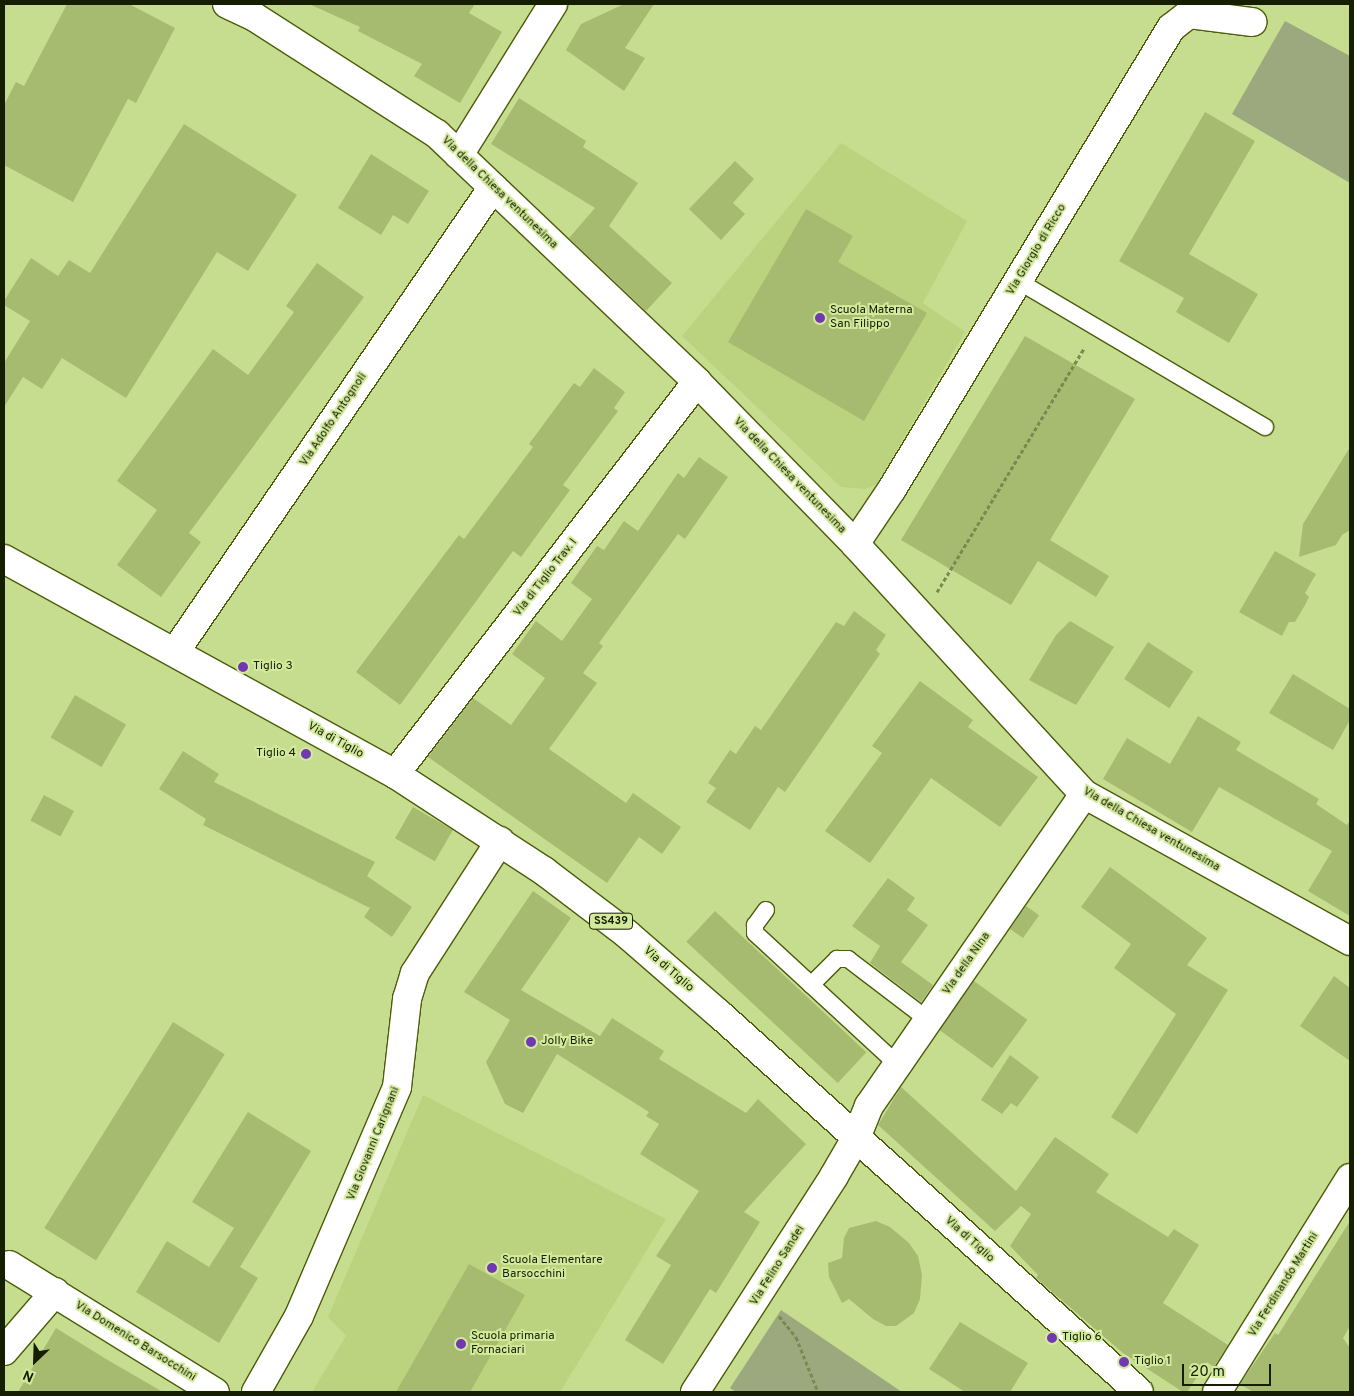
<!DOCTYPE html>
<html>
<head>
<meta charset="utf-8">
<style>
  body { margin:0 }
  #map { position:relative; width:1354px; height:1396px; overflow:hidden; background:#c6dd8f; font-family:Overpass,sans-serif }
  div>[style] { position:absolute }
  .built>* { inset:0; background:#bbd37e }
  .green>* { inset:0; background:#9ca97f }
  .building>* { inset:0; background:#a6bb6f; transform-origin:0 0 }
  .path>* { height:3px; margin-top:-1.5px; transform-origin:0; background:repeating-linear-gradient(90deg,#798a51 0 4px,transparent 0 6.5px) }
  .roads { filter:drop-shadow(1px 0 #4b5d08) drop-shadow(-1px 0 #4b5d08) drop-shadow(0 1px #4b5d08) drop-shadow(0 -1px #4b5d08) }
  .lane>* { height:16px; margin:-8px; padding:0 8px; transform-origin:8px; border-radius:8px; background:#fff }
  .street>* { height:28px; margin:-14px; padding:0 14px; transform-origin:14px; border-radius:14px; background:#fff }
  .primary>* { height:28px; margin:-14px; padding:0 14px; transform-origin:14px; border-radius:14px; background:#fff }
  .dots>* { width:14px; height:14px; translate:-50% -50%; box-sizing:border-box; border:2px solid #d3ea9c; border-radius:50% }
  span { translate:-50% -50%; white-space:nowrap; text-align:center; line-height:1.15; -webkit-text-stroke:4px #d3ea9c; paint-order:stroke }
  .shield-label span { padding:1px 4px; background:#d3ea9c; border:1px solid; border-radius:4px; -webkit-text-stroke-width:0 }
  .shield-label { font-size:11px; color:#161e00; font-weight:700 }
  .street-label { font-size:12px; color:#161e00 }
  .poi-label { font-size:12px; color:#161e00 }
  .left { translate:0 -50%; text-align:left }
  .right { translate:-100% -50%; text-align:right }
  .frame { position:absolute; inset:0; border:5px solid #161e00; pointer-events:none }
  .north { position:absolute; left:10px; top:1336px; width:50px; height:50px; -webkit-text-stroke:4px #d3ea9c; paint-order:stroke; rotate:204deg; font-size:14px; font-weight:700; line-height:20px; text-align:center; color:#161e00 }
  .north::after { content:''; display:block; margin:auto; width:18px; height:22px; background:#161e00; clip-path:polygon(50% 0,100% 100%,50% 72%,0 100%) }
  .scale { position:absolute; left:1182px; top:1364px; width:89px; height:22px; box-sizing:border-box; border:2px solid #161e00; border-top:0; padding-left:6px; font-size:15px; line-height:18px; white-space:nowrap; color:#161e00; -webkit-text-stroke:4px #d3ea9c; paint-order:stroke }
</style>
</head>
<body>
<div id="map">
  <div class="built">
    <div style="clip-path:polygon(841px 143px,967px 221px,923px 303px,965px 332px,877px 484px,865px 489px,841px 487px,682px 336px)"></div>
    <div style="clip-path:polygon(423px 1095px,666px 1219px,560px 1392px,312px 1392px,346px 1336px,328px 1317px)"></div>
  </div>
  <div class="green">
    <div style="clip-path:polygon(1285px 21px,1350px 56px,1350px 183px,1232px 114px)"></div>
    <div style="clip-path:polygon(781px 1310px,902px 1392px,736px 1392px,730px 1388px)"></div>
  </div>
  <div class="building">
    <div style="clip-path:polygon(67px 4px,129px 4px,175px 28px,136px 103px,128px 99px,73px 202px,4px 165px,4px 105px,16px 82px,24px 86px)"></div>
    <div style="clip-path:polygon(309px 4px,475px 4px,469px 13px,502px 32px,460px 103px,414px 76px,422px 64px,358px 31px,360px 27px)"></div>
    <div style="clip-path:polygon(624px 4px,654px 4px,625px 48px,645px 58px,624px 91px,566px 50px,581px 24px)"></div>
    <div style="clip-path:polygon(519px 98px,586px 141px,583px 147px,638px 183px,609px 226px,672px 283px,646px 311px,569px 238px,595px 208px,491px 144px)"></div>
    <div style="clip-path:polygon(1205px 112px,1255px 141px,1189px 254px,1258px 294px,1229px 343px,1176px 312px,1184px 298px,1119px 261px)"></div>
    <div style="clip-path:polygon(184px 124px,297px 195px,248px 271px,217px 252px,126px 398px,62px 358px,42px 389px,23px 377px,4px 407px,4px 363px,30px 321px,4px 305px,4px 301px,31px 258px,58px 276px,69px 260px,90px 273px)"></div>
    <div style="clip-path:polygon(371px 154px,429px 191px,408px 224px,393px 215px,381px 235px,338px 208px)"></div>
    <div style="clip-path:polygon(735px 161px,754px 179px,733px 203px,745px 214px,721px 240px,689px 209px)"></div>
    <div style="clip-path:polygon(806px 209px,853px 236px,838px 262px,927px 313px,864px 421px,728px 342px)"></div>
    <div style="clip-path:polygon(317px 263px,364px 297px,189px 533px,201px 542px,161px 597px,117px 565px,157px 510px,117px 481px,213px 349px,248px 375px,294px 312px,286px 306px)"></div>
    <div style="clip-path:polygon(1025px 336px,1135px 399px,1050px 540px,1109px 576px,1096px 597px,1038px 561px,1011px 605px,901px 540px)"></div>
    <div style="clip-path:polygon(594px 368px,625px 392px,614px 408px,618px 411px,563px 485px,570px 490px,521px 557px,513px 551px,400px 705px,356px 672px,459px 535px,464px 539px,533px 447px,529px 444px,574px 383px,580px 387px)"></div>
    <div style="clip-path:polygon(1350px 447px,1350px 530px,1342px 535px,1336px 545px,1299px 557px,1303px 524px)"></div>
    <div style="clip-path:polygon(699px 457px,728px 477px,685px 539px,678px 534px,599px 643px,603px 646px,583px 673px,597px 683px,549px 749px,626px 803px,633px 793px,681px 827px,662px 854px,639px 837px,607px 883px,428px 757px,473px 698px,511px 725px,545px 678px,512px 654px,536px 621px,562px 641px,592px 599px,571px 583px,597px 546px,604px 550px,624px 521px,638px 531px,678px 473px,684px 478px)"></div>
    <div style="clip-path:polygon(1275px 551px,1316px 574px,1305px 593px,1309px 597px,1305px 605px,1295px 622px,1289px 622px,1282px 636px,1239px 612px)"></div>
    <div style="clip-path:polygon(854px 611px,886px 635px,876px 650px,880px 654px,785px 792px,778px 787px,750px 830px,706px 802px,716px 788px,708px 783px,730px 750px,736px 754px,755px 726px,761px 730px,836px 622px,844px 626px)"></div>
    <div style="clip-path:polygon(1070px 621px,1114px 647px,1076px 705px,1029px 680px,1056px 635px)"></div>
    <div style="left:1148px;top:642px;width:54px;height:44px;rotate:33deg"></div>
    <div style="clip-path:polygon(1293px 674px,1350px 709px,1350px 720px,1333px 750px,1269px 713px)"></div>
    <div style="clip-path:polygon(920px 681px,973px 720px,968px 727px,1038px 777px,1000px 827px,931px 778px,870px 863px,825px 831px,882px 753px,872px 746px)"></div>
    <div style="left:75px;top:695px;width:59px;height:49px;rotate:30deg"></div>
    <div style="clip-path:polygon(1198px 716px,1241px 742px,1236px 750px,1319px 799px,1316px 804px,1347px 825px,1350px 820px,1350px 916px,1308px 891px,1332px 851px,1219px 787px,1192px 832px,1103px 779px,1127px 738px,1170px 764px)"></div>
    <div style="clip-path:polygon(183px 751px,219px 774px,214px 782px,375px 862px,367px 876px,412px 907px,392px 937px,364px 917px,370px 908px,203px 825px,206px 819px,159px 789px)"></div>
    <div style="left:44px;top:795px;width:34px;height:29px;rotate:28deg"></div>
    <div style="left:413px;top:807px;width:46px;height:36px;rotate:30deg"></div>
    <div style="clip-path:polygon(1110px 867px,1207px 938px,1187px 965px,1228px 990px,1137px 1134px,1111px 1117px,1176px 1014px,1114px 968px,1131px 944px,1081px 907px)"></div>
    <div style="clip-path:polygon(888px 878px,915px 898px,907px 910px,928px 925px,901px 962px,933px 985px,921px 1002px,870px 963px,880px 946px,852px 926px)"></div>
    <div style="clip-path:polygon(533px 891px,571px 918px,521px 990px,600px 1036px,612px 1018px,664px 1051px,659px 1059px,746px 1113px,758px 1099px,806px 1144px,744px 1212px,760px 1222px,716px 1293px,710px 1289px,663px 1364px,625px 1340px,671px 1265px,656px 1256px,699px 1191px,640px 1154px,659px 1124px,646px 1116px,649px 1112px,557px 1054px,523px 1113px,505px 1104px,486px 1062px,510px 1020px,464px 992px)"></div>
    <div style="left:1026px;top:906px;width:16px;height:28px;rotate:35deg"></div>
    <div style="left:715px;top:911px;width:207px;height:42px;rotate:43deg"></div>
    <div style="clip-path:polygon(1334px 976px,1350px 988px,1350px 1061px,1300px 1026px)"></div>
    <div style="left:974px;top:981px;width:66px;height:60px;rotate:36deg"></div>
    <div style="left:173px;top:1022px;width:61px;height:243px;rotate:32deg"></div>
    <div style="clip-path:polygon(1010px 1055px,1039px 1077px,1017px 1107px,1011px 1103px,1002px 1114px,981px 1100px)"></div>
    <div style="clip-path:polygon(901px 1087px,1016px 1191px,1055px 1137px,1109px 1174px,1096px 1192px,1168px 1237px,1174px 1229px,1199px 1245px,1163px 1303px,1228px 1345px,1214px 1367px,1207px 1362px,1187px 1392px,1183px 1392px,1123px 1353px,1036px 1278px,1038px 1275px,1010px 1246px,1031px 1214px,1021px 1206px,995px 1231px,878px 1125px)"></div>
    <div style="clip-path:polygon(248px 1112px,311px 1151px,240px 1267px,258px 1278px,219px 1343px,136px 1292px,167px 1241px,209px 1267px,234px 1228px,192px 1202px)"></div>
    <div style="clip-path:polygon(876px 1221px,890px 1227px,909px 1243px,918px 1256px,922px 1275px,920px 1299px,914px 1313px,896px 1326px,886px 1326px,873px 1319px,849px 1299px,842px 1303px,829px 1277px,828px 1263px,842px 1258px,844px 1238px,849px 1228px)"></div>
    <div style="clip-path:polygon(1350px 1221px,1350px 1326px,1343px 1338px,1350px 1348px,1350px 1392px,1253px 1392px,1240px 1384px,1275px 1333px,1278px 1335px)"></div>
    <div style="clip-path:polygon(469px 1264px,525px 1295px,470px 1392px,396px 1392px)"></div>
    <div style="clip-path:polygon(960px 1322px,1028px 1363px,1010px 1392px,965px 1392px,929px 1369px)"></div>
    <div style="clip-path:polygon(56px 1328px,106px 1359px,163px 1392px,18px 1392px)"></div>
  </div>
  <div class="path">
    <div style="left:937px;top:592px;width:286px;rotate:-58.9deg"></div>
    <div style="left:779px;top:1316px;width:27px;rotate:51deg"></div>
    <div style="left:796px;top:1337px;width:59px;rotate:68.2deg"></div>
  </div>
  <div class="roads">
    <div class="lane">
      <div style="left:1018px;top:281px;width:287px;rotate:30.6deg"></div>
      <div style="left:766px;top:910px;width:19px;rotate:126deg"></div>
      <div style="left:755px;top:925px;width:8px;rotate:90deg"></div>
      <div style="left:755px;top:933px;width:193px;rotate:42.7deg"></div>
      <div style="left:811px;top:985px;width:37px;rotate:-45deg"></div>
      <div style="left:837px;top:959px;width:11px"></div>
      <div style="left:848px;top:959px;width:101px;rotate:37.3deg"></div>
    </div>
    <div class="street">
      <div style="left:227px;top:4px;width:29px;rotate:25deg"></div>
      <div style="left:253px;top:16px;width:219px;rotate:32.7deg"></div>
      <div style="left:437px;top:134px;width:359px;rotate:43.6deg"></div>
      <div style="left:697px;top:382px;width:226px;rotate:45.7deg"></div>
      <div style="left:855px;top:544px;width:339px;rotate:47.5deg"></div>
      <div style="left:1084px;top:794px;width:304px;rotate:28.9deg"></div>
      <div style="left:459px;top:155px;width:178px;rotate:-58.1deg"></div>
      <div style="left:855px;top:544px;width:66px;rotate:-56.1deg"></div>
      <div style="left:892px;top:489px;width:539px;rotate:-58.82deg"></div>
      <div style="left:1171px;top:28px;width:23px;rotate:-38deg"></div>
      <div style="left:1189px;top:14px;width:64px;rotate:7.2deg"></div>
      <div style="left:175px;top:652px;width:563px;rotate:-55.63deg"></div>
      <div style="left:395px;top:774px;width:495px;rotate:-52.4deg"></div>
      <div style="left:9px;top:1265px;width:242px;rotate:31.7deg"></div>
      <div style="left:4px;top:1351px;width:78px;rotate:-49.2deg"></div>
      <div style="left:256px;top:1392px;width:87px;rotate:-60.5deg"></div>
      <div style="left:299px;top:1316px;width:249px;rotate:-66.8deg"></div>
      <div style="left:397px;top:1087px;width:89px;rotate:-83.5deg"></div>
      <div style="left:407px;top:999px;width:27px;rotate:-73deg"></div>
      <div style="left:415px;top:973px;width:157px;rotate:-57.2deg"></div>
      <div style="left:695px;top:1392px;width:257px;rotate:-57.2deg"></div>
      <div style="left:834px;top:1176px;width:44px;rotate:-59.9deg"></div>
      <div style="left:856px;top:1138px;width:35px;rotate:-68deg"></div>
      <div style="left:869px;top:1106px;width:379px;rotate:-55.4deg"></div>
      <div style="left:1217px;top:1392px;width:252px;rotate:-58.1deg"></div>
    </div>
    <div class="primary">
      <div style="left:4px;top:559px;width:446px;rotate:28.8deg"></div>
      <div style="left:395px;top:774px;width:178px;rotate:33.1deg"></div>
      <div style="left:544px;top:871px;width:104px;rotate:37.2deg"></div>
      <div style="left:627px;top:934px;width:121px;rotate:41deg"></div>
      <div style="left:718px;top:1013px;width:566px;rotate:41.99deg"></div>
    </div>
  </div>
  <div class="dots">
    <div style="left:820px;top:318px;background:#7139af"></div>
    <div style="left:243px;top:667px;background:#7139af"></div>
    <div style="left:306px;top:754px;background:#7139af"></div>
    <div style="left:531px;top:1042px;background:#7139af"></div>
    <div style="left:492px;top:1268px;background:#7139af"></div>
    <div style="left:1052px;top:1338px;background:#7139af"></div>
    <div style="left:461px;top:1344px;background:#7139af"></div>
    <div style="left:1124px;top:1362px;background:#7139af"></div>
  </div>
  <div class="shield-label">
    <span style="left:611px;top:921px">SS439</span>
  </div>
  <div class="street-label">
    <span style="left:499px;top:193px;rotate:44deg">Via della Chiesa ventunesima</span>
    <span style="left:1037px;top:250px;rotate:-59deg">Via Giorgio di Ricco</span>
    <span style="left:334px;top:420px;rotate:-56deg">Via Adolfo Antognoli</span>
    <span style="left:789px;top:476px;rotate:46deg">Via della Chiesa ventunesima</span>
    <span style="left:546px;top:578px;rotate:-52deg">Via di Tiglio Trav. I</span>
    <span style="left:335px;top:741px;rotate:29deg">Via di Tiglio</span>
    <span style="left:1151px;top:830px;rotate:30deg">Via della Chiesa ventunesima</span>
    <span style="left:967px;top:964px;rotate:-55deg">Via della Nina</span>
    <span style="left:668px;top:970px;rotate:41deg">Via di Tiglio</span>
    <span style="left:374px;top:1144px;rotate:-68deg">Via Giovanni Carignani</span>
    <span style="left:969px;top:1240px;rotate:42deg">Via di Tiglio</span>
    <span style="left:778px;top:1266px;rotate:-58deg">Via Felino Sandei</span>
    <span style="left:1284px;top:1285px;rotate:-58deg">Via Ferdinando Martini</span>
    <span style="left:135px;top:1342px;rotate:32deg">Via Domenico Barsocchini</span>
  </div>
  <div class="poi-label">
    <span class="left" style="left:830px;top:318px">Scuola Materna<br>San Filippo</span>
    <span class="left" style="left:253px;top:667px">Tiglio 3</span>
    <span class="right" style="left:296px;top:754px">Tiglio 4</span>
    <span class="left" style="left:541px;top:1042px">Jolly Bike</span>
    <span class="left" style="left:502px;top:1268px">Scuola Elementare<br>Barsocchini</span>
    <span class="left" style="left:471px;top:1344px">Scuola primaria<br>Fornaciari</span>
    <span class="left" style="left:1062px;top:1338px">Tiglio 6</span>
    <span class="left" style="left:1134px;top:1362px">Tiglio 1</span>
  </div>
  <div class="frame"></div>
  <div class="north">N</div>
  <div class="scale">20 m</div>
</div>
</body>
</html>
